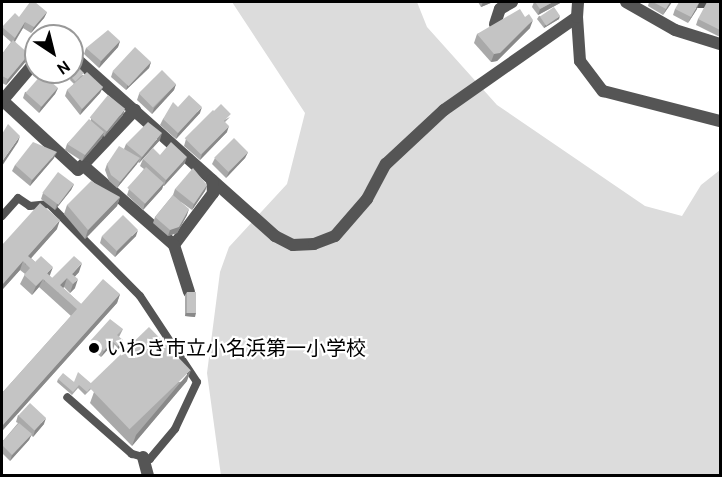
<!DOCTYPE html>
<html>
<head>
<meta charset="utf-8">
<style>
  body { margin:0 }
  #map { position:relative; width:722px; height:477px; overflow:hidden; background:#fff; font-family:Cabin,"Noto Sans JP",sans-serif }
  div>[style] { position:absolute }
  .green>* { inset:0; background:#dcdcdc }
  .service>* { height:8px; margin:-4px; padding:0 4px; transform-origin:4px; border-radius:4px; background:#555 }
  .minor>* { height:12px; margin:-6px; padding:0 6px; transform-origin:6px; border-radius:6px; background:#555 }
  .wall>* { inset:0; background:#a9a9a9 }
  .shaded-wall>* { inset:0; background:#898989 }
  .building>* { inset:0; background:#c4c4c4; transform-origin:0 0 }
  .dots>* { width:16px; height:16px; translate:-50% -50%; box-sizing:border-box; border:3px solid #fff; border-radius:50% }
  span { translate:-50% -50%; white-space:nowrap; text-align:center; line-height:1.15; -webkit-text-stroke:4.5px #fff; paint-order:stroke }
  .poi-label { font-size:20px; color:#000 }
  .left { translate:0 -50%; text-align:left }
  .frame { position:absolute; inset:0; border:3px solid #000; pointer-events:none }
  .north { position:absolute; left:24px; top:24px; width:60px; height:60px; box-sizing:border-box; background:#fff; border:2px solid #999; border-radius:50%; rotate:145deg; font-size:16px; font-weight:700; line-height:24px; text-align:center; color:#000 }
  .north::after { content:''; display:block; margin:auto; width:21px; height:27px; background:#000; clip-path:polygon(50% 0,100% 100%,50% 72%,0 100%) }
</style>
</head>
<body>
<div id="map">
  <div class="green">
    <div style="clip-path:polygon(232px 2px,417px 2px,427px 27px,497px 105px,645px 206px,682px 216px,701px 185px,720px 170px,720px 475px,221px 476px,207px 373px,220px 272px,229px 247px,287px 184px,305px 113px)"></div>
  </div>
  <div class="service">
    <div style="left:2px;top:216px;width:24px;rotate:-48deg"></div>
    <div style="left:18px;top:198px;width:14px;rotate:34deg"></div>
    <div style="left:30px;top:206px;width:19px;rotate:-6deg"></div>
    <div style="left:49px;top:204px;width:129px;rotate:45.3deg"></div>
    <div style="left:140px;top:296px;width:103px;rotate:56.5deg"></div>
    <div style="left:197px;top:382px;width:52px;rotate:115.1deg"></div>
    <div style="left:175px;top:429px;width:39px;rotate:130deg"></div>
    <div style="left:150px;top:459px;width:19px;rotate:-164deg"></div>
    <div style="left:132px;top:454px;width:86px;rotate:-138.8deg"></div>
  </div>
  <div class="minor">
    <div style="left:626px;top:2px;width:56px;rotate:29.7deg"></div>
    <div style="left:675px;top:30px;width:47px;rotate:17.3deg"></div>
    <div style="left:694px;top:2px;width:12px"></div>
    <div style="left:577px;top:17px;width:44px;rotate:86.1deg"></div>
    <div style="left:580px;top:61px;width:38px;rotate:53deg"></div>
    <div style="left:603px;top:91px;width:121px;rotate:14.4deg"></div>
    <div style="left:495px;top:24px;width:16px;rotate:-72deg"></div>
    <div style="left:500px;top:9px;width:14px;rotate:-30deg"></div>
    <div style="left:72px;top:55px;width:272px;rotate:41.7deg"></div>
    <div style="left:275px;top:236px;width:20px;rotate:27deg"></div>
    <div style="left:293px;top:245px;width:21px;rotate:-3deg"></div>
    <div style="left:314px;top:244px;width:22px;rotate:-21deg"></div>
    <div style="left:335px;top:236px;width:49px;rotate:-49.1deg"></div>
    <div style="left:367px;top:199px;width:40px;rotate:-62deg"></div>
    <div style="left:386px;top:164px;width:79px;rotate:-43deg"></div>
    <div style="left:444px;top:110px;width:162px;rotate:-35deg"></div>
    <div style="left:577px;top:17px;width:15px;rotate:-86deg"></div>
    <div style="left:2px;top:100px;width:103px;rotate:42.6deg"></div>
    <div style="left:78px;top:170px;width:83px;rotate:-46.5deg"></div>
    <div style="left:2px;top:101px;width:52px;rotate:-49.6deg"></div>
    <div style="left:85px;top:167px;width:118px;rotate:41.2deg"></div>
    <div style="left:174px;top:245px;width:65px;rotate:-53.1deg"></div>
    <div style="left:213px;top:193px;width:13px;rotate:-94deg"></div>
    <div style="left:174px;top:245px;width:49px;rotate:72.3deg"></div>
    <div style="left:143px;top:457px;width:20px;rotate:75deg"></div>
  </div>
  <div class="wall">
    <div style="clip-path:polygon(478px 2px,493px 2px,481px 7px)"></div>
    <div style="clip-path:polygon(534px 2px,562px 2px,538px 15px,532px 7px)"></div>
    <div style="clip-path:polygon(649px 2px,672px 2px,663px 15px,648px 6px)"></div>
    <div style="clip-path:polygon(720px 2px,720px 37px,696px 25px,698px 19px)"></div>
    <div style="clip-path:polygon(675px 9px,697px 9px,688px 23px,673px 15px)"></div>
    <div style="clip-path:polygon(47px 12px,44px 18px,31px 33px,23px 28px,15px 42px,27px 60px,6px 85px,2px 83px,2px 54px,11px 42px,2px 34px,2px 27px,19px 17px)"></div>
    <div style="clip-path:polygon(539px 16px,559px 19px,544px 28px,537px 19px)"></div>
    <div style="clip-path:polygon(525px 17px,530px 28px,497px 61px,491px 62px,474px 43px,477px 34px)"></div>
    <div style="clip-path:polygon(120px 41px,118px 47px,99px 68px,84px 54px,86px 48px)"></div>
    <div style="clip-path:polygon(151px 62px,149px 68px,126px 90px,111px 77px,113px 71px)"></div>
    <div style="clip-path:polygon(83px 75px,103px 87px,100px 93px,80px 115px,65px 96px,67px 90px,74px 84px,70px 80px,71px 77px)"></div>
    <div style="clip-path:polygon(176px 84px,174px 90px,152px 114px,137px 100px,139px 94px)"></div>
    <div style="clip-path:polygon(58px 88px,55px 94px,39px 113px,23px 98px,25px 92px)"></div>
    <div style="clip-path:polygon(178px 107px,200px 113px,176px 139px,160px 125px,163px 119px)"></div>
    <div style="clip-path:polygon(123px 115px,104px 137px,103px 135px,102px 138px,82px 161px,65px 150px,67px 144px,91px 120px,91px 118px)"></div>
    <div style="clip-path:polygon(230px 117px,225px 122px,227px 132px,200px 160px,184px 146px,186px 139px)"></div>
    <div style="clip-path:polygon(160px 140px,139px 163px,138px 162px,117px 188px,109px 181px,105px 170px,107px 164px,124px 149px,126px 144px)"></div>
    <div style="clip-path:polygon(248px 152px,245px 158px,226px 178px,212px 164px,215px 158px)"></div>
    <div style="clip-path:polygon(160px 155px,185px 163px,164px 186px,163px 186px,162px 189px,143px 210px,127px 195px,129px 189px,144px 169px,140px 166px,143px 159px)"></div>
    <div style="clip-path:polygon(54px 158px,30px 186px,12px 171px,15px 165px)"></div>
    <div style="clip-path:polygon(74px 184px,71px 190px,55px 210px,41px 199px,43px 193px)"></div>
    <div style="clip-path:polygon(207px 185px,205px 191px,192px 210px,181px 202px,187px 215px,177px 233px,168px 236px,153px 223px,155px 217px,173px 195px,175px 189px)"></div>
    <div style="clip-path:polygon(120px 197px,117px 206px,85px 239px,64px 214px,67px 205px)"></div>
    <div style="clip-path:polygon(57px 229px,31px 258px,52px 278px,79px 272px,75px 276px,75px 288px,70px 293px,64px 287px,63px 288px,81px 304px,120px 294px,117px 303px,2px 431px,2px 393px,71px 316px,39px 287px,32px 295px,20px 284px,25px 274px,20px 270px,2px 290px,2px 245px)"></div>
    <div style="clip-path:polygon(102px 236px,136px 236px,115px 257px,100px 243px)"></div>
    <div style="clip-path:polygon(187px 292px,195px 317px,185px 316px,185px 295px)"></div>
    <div style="clip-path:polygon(123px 329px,119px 337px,121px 346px,116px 352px,110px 347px,101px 357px,89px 347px,91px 340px)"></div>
    <div style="clip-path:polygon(58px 379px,74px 382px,93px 385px,92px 388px,85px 395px,78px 388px,72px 395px,57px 382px)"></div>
    <div style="clip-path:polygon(187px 381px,132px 446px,90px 403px,94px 392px)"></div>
    <div style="clip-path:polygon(18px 415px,44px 424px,33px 437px,31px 435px,29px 440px,10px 461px,2px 453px,2px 442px,18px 423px,16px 422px)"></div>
  </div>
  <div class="shaded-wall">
    <div style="clip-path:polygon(483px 2px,493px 2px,481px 7px)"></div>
    <div style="clip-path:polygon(553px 2px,562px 2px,538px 15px,540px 9px)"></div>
    <div style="clip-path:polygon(670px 2px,672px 2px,663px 15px,666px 9px)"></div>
    <div style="clip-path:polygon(699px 3px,697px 9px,688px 23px,691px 17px)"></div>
    <div style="clip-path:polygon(47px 12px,44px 18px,31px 33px,34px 27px)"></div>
    <div style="clip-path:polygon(560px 16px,559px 19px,544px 28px,545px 25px)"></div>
    <div style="clip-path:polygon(533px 20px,530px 28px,497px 61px,491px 62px,494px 54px)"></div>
    <div style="clip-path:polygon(25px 22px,23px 28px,13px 44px,15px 38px)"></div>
    <div style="clip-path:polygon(120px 41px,118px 47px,99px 68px,101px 61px)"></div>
    <div style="clip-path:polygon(29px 54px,27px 60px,6px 85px,8px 79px)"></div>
    <div style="clip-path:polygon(151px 62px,149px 68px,126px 90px,128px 84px)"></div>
    <div style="clip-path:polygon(176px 84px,174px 90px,152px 114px,154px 108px)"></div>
    <div style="clip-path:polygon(103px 87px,100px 93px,80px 115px,82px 109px)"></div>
    <div style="clip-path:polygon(58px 88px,55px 94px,39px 113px,41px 107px)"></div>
    <div style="clip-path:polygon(202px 107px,200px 113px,176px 139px,178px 133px)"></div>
    <div style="clip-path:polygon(125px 109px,123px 115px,104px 137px,107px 131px)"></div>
    <div style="clip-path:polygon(229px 126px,227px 132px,200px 160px,202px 154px)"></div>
    <div style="clip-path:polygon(104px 132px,102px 138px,82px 161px,85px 155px)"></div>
    <div style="clip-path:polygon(162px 133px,160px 140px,139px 163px,142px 157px)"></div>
    <div style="clip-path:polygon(20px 136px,18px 142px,2px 166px,3px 160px)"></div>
    <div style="clip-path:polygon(57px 152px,54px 158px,30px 186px,32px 180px)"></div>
    <div style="clip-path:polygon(248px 152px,245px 158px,226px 178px,229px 172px)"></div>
    <div style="clip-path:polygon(187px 157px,185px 163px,164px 186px,166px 180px)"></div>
    <div style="clip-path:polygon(140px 158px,137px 164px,117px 188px,120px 182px)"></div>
    <div style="clip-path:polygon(164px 183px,162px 189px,143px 210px,145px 203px)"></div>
    <div style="clip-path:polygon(74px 184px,71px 190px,55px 210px,57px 204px)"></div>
    <div style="clip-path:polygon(207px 185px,205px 191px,192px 210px,194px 204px)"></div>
    <div style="clip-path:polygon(120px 197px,117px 206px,85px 239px,88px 230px)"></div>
    <div style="clip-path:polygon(189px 209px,187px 215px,177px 233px,168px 236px,170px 230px)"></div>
    <div style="clip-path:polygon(60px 220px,57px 229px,25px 265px,28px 256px)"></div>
    <div style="clip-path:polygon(138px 230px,136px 236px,115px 257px,117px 251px)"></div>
    <div style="clip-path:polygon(23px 261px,20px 270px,2px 290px,2px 285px)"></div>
    <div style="clip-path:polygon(82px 263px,79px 272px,71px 281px,72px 274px)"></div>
    <div style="clip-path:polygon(53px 267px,50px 275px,44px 282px,47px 273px)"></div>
    <div style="clip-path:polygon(67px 278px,64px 287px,58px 293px,60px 285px)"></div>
    <div style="clip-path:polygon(43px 279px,39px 287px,32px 295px,36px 286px)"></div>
    <div style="clip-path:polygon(78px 279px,75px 288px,70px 293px,73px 284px)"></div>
    <div style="clip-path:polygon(120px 294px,117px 303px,2px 431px,2px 426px)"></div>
    <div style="clip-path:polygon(186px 313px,196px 313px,195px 317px,185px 316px)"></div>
    <div style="clip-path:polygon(123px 340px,121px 346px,116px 352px,118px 346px)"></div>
    <div style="clip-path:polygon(112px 341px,110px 347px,101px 357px,104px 351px)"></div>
    <div style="clip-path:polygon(191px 370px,187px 381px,132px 446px,136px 435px)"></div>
    <div style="clip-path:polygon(46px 418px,44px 424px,33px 437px,35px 430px)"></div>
    <div style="clip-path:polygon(32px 434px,29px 440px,10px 461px,12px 455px)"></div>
  </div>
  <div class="building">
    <div style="clip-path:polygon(30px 2px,35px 2px,47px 12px,34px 27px,25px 22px,15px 38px,2px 27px,15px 13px,19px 17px)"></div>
    <div style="clip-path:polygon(535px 2px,553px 2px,540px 9px)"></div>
    <div style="clip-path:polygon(653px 2px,670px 2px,666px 9px)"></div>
    <div style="clip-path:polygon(679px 2px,698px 2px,699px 3px,691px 17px,675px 9px)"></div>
    <div style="clip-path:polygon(707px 2px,720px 2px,720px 30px,698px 19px)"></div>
    <div style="left:554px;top:7px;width:11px;height:17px;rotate:56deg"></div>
    <div style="clip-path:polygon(520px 9px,525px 17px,529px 14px,533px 20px,500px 53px,494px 54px,477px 34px)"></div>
    <div style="clip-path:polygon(108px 30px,120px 41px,101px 61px,86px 48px)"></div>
    <div style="clip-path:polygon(13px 40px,29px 54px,8px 79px,2px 76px,2px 54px)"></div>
    <div style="left:135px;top:47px;width:22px;height:33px;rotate:43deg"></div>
    <div style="left:79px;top:68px;width:7px;height:12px;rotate:45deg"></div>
    <div style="left:162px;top:70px;width:20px;height:33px;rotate:45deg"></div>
    <div style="clip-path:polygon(87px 72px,103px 87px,82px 109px,67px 90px)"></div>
    <div style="left:42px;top:74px;width:21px;height:25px;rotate:41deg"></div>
    <div style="left:108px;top:95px;width:22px;height:29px;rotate:39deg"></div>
    <div style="clip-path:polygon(189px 95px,202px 107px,178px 133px,163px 119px,173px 102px,178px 107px)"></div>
    <div style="left:221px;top:104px;width:14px;height:11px;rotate:45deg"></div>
    <div style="left:213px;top:110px;width:23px;height:40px;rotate:45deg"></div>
    <div style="clip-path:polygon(89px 119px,104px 132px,85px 155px,67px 144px)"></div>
    <div style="clip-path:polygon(148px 122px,162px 133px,142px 157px,126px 144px)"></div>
    <div style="clip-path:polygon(8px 124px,20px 136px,3px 160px,2px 159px,2px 134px)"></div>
    <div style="left:234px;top:138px;width:20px;height:28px;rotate:45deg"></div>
    <div style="clip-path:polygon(33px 142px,57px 152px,32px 180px,15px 165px)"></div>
    <div style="clip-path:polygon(171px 142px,187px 157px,166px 180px,143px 159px,153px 148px,160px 155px)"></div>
    <div style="clip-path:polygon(119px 146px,140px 158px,120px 182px,111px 175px,107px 164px)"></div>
    <div style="left:146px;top:167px;width:24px;height:28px;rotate:42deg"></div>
    <div style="clip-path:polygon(193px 168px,207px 185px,194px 204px,175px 189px)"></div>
    <div style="left:58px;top:172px;width:20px;height:26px;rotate:37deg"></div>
    <div style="clip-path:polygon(91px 181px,120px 197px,88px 230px,67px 205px)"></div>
    <div style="clip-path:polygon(173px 195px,189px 209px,179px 227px,170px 230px,155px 217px)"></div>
    <div style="clip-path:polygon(40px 203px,60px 220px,28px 256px,35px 262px,41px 256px,53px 267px,47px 273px,52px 278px,74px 256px,82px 263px,72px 274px,78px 279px,73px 284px,67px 278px,60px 285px,81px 304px,103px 279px,120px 294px,2px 426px,2px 393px,77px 309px,43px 279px,36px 286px,24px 275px,30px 268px,23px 261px,2px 285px,2px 245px)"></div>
    <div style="left:123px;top:215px;width:21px;height:30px;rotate:45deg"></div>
    <div style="left:187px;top:292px;width:9px;height:21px"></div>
    <div style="clip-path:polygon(110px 319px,123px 329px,117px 335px,123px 340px,118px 346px,112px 341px,104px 351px,91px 340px)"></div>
    <div style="left:149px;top:327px;width:60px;height:85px;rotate:46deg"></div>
    <div style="clip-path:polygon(78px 372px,93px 385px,87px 392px,79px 385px,73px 392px,58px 379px,63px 373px,74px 382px)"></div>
    <div style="left:30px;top:403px;width:22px;height:17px;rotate:43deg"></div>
    <div style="clip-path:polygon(19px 423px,32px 434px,12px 455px,2px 445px,2px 442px)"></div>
  </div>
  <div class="dots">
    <div style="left:94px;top:348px;background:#000"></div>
  </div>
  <div class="poi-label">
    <span class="left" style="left:106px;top:348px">いわき市立小名浜第一小学校</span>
  </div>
  <div class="frame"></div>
  <div class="north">N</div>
</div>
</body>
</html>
